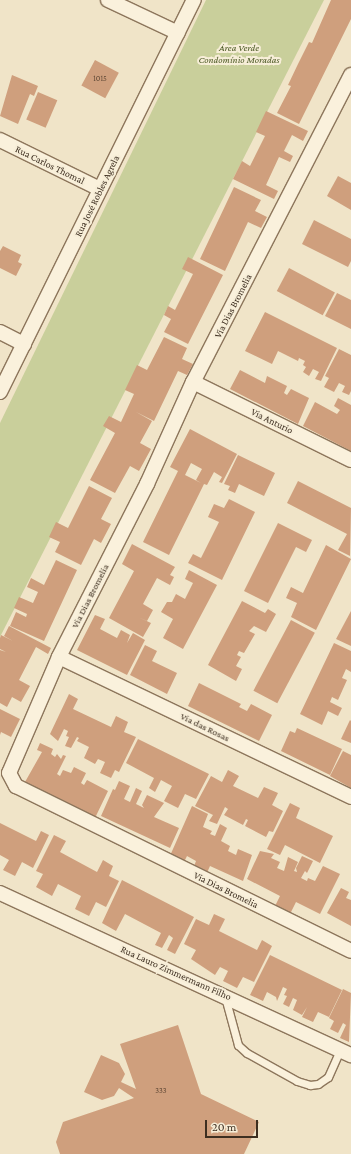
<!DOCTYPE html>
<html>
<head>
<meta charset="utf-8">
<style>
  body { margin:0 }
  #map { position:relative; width:351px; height:1154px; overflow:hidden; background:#f0e4c8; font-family:"Crimson Pro",serif }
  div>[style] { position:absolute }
  .green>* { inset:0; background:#c9cf9b }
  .building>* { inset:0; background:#cf9f7d; transform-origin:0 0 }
  .roads { filter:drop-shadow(1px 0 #8d765c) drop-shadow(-1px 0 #8d765c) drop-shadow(0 1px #8d765c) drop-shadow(0 -1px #8d765c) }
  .lane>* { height:7px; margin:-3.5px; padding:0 3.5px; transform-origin:3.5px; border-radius:3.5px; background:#faf1dc }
  .street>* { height:14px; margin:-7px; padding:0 7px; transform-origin:7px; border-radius:7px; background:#faf1dc }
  span { translate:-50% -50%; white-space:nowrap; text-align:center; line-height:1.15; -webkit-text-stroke:4px #f7eed8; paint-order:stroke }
  .number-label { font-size:8px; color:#624a37 }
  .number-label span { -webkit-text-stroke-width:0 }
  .park-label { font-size:10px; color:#4d5a26; font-style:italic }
  .street-label { font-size:10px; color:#3d2e20 }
  .scale { position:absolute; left:205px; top:1120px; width:53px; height:18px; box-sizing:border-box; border:2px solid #3d2e20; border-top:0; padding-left:5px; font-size:12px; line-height:14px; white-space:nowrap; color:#3d2e20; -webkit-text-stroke:3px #f7eed8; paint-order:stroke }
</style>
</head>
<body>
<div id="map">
  <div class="green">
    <div style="clip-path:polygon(206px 0,324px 0,0 637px,0 423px)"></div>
  </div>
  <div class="building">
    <div style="clip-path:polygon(331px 0,351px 0,351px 19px,299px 124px,277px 113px,291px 86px,288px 85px,298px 64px,309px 42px,312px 43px)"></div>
    <div style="left:95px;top:60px;width:27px;height:29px;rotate:28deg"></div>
    <div style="clip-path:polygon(12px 75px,38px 86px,34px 96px,30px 94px,18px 124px,0 116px)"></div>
    <div style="left:38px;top:92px;width:21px;height:30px;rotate:23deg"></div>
    <div style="clip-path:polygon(266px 111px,308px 131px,303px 141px,292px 135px,284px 151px,293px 156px,290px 162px,279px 157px,266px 185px,278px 191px,274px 199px,233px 179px,242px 161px,250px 166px,265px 136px,256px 132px)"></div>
    <div style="clip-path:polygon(338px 176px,351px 183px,351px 210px,327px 196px)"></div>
    <div style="clip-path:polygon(234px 187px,261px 200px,255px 211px,267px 217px,261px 228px,248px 222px,225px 271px,200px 259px)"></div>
    <div style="clip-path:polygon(314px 220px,351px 239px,351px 261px,348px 267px,302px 244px)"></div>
    <div style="clip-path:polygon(3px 246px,21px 255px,18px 262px,22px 264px,16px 276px,0 268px,0 251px)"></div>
    <div style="clip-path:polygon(188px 257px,223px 275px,188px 344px,164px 332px,171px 319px,164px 315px,168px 306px,175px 310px,193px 274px,182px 269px)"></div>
    <div style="left:289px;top:268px;width:52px;height:26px;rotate:28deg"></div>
    <div style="clip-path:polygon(337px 293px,351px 300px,351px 329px,325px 316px)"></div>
    <div style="clip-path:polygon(265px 312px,337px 348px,321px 381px,315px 379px,319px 372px,313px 369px,309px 376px,303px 372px,306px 367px,303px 365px,305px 361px,299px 358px,298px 361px,278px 351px,272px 364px,245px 351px)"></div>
    <div style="clip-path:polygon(164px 337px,187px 348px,182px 359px,193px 364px,187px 375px,178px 371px,154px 421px,136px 412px,152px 421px,140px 443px,151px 449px,139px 471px,130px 466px,115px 493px,90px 480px,115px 433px,103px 426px,109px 416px,121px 422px,134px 394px,125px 390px,137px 365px,147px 370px)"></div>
    <div style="clip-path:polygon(339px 349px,351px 355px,351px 391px,349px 395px,342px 392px,345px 386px,339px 383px,334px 392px,324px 387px,329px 378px,325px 376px)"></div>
    <div style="clip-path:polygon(240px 370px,265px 383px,267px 376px,287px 386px,284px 393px,287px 395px,291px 389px,309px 398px,298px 424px,230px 389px)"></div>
    <div style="clip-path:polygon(338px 398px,351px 405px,351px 451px,303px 426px,315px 402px,337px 414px,340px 410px,334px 406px)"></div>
    <div style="clip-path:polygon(evenodd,190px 429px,237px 454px,222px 483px,219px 482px,222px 477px,214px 472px,207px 485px,204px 484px,169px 555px,143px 542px,178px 471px,170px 467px,190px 429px,191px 463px,202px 469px,196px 480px,201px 483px,185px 475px,191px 463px)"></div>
    <div style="clip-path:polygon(238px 455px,275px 473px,264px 496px,239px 484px,235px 493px,228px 490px,230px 486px,224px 484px)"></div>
    <div style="clip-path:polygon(298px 481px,351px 508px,350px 556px,338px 550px,347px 534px,287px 503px)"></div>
    <div style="clip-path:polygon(89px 486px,112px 498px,101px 519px,111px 524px,101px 543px,94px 539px,81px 565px,55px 552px,60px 542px,49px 537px,56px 522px,68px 528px)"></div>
    <div style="clip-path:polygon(229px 499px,255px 512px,222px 580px,188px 563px,193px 554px,201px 558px,219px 522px,208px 517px,214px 504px,224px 508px)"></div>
    <div style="clip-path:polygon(278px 523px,312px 540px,306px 552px,296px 547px,268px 603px,244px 591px)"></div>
    <div style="clip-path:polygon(132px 544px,175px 567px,170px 575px,174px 577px,170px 585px,157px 578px,143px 604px,153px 610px,147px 621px,138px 617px,151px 623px,143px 637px,109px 618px,134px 571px,122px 564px)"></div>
    <div style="clip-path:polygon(326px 545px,351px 559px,316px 630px,291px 617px,297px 603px,286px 598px,291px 587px,303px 593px)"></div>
    <div style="clip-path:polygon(56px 560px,77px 570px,44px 641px,10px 626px,16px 612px,26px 617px,27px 614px,14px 608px,19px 597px,33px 603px,38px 592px,27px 587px,31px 578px,44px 585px)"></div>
    <div style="clip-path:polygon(189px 570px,217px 585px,183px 649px,163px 638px,173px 619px,161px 612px,167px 602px,172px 602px,176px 594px,185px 599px,193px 583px,185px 579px)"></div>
    <div style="clip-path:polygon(242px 601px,265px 613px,268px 609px,276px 614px,266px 632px,254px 626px,249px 631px,255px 634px,244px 653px,239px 651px,237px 655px,241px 657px,236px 666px,242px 669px,236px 681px,208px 665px)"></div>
    <div style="clip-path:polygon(351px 611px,351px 646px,336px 639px)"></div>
    <div style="clip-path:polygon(95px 615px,105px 619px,100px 629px,117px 638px,121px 630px,130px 635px,127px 643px,133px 633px,145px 640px,127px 675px,77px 650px)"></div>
    <div style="left:291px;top:620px;width:27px;height:80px;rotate:28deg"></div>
    <div style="clip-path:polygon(9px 626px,51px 648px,48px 654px,36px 647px,19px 680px,30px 686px,21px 702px,12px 697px,7px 707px,0 703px,0 650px,6px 652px,0 649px,0 638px,1px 635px,13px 641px,4px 636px)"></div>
    <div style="clip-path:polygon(334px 643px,351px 651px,351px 672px,346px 669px,342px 678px,347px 680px,338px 700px,332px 697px,330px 702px,342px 708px,338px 716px,328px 711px,322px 725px,300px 714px)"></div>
    <div style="clip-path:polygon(145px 645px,157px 651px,152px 661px,177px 673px,167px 694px,130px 675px)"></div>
    <div style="clip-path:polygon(199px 683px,241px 704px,239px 707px,247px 711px,251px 704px,272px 715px,259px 741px,188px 706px)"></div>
    <div style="clip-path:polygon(69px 694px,78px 699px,73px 709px,111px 727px,116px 716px,128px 722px,124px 732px,136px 737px,119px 772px,115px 770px,111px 778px,100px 773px,105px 762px,98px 759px,95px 764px,84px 758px,89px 747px,77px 741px,79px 738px,77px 737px,71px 748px,65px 746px,69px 737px,66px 736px,68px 731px,64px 729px,58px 741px,50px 734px)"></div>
    <div style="clip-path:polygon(0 709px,20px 719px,11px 737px,1px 732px,0 735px)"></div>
    <div style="clip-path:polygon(350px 720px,351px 721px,351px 743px,341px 739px)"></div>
    <div style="clip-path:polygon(297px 728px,342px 749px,330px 775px,281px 751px,290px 731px,295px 733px)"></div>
    <div style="clip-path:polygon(138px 739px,209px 774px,196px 799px,185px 794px,178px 808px,164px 801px,172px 786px,161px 780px,155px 792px,149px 788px,154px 778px,126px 763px)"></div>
    <div style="clip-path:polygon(40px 743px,53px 749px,51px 754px,55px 757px,57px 754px,61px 759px,63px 755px,66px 756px,57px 774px,60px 776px,63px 770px,71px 773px,74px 767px,86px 773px,81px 783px,84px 785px,87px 780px,108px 791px,95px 818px,25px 782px,42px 752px,37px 750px)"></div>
    <div style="clip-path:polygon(343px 751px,351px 755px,351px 788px,330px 776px)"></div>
    <div style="clip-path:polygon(228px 770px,239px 776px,233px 786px,258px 798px,264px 787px,278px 793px,272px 805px,283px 811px,273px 832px,269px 831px,266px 837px,245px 826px,248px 820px,246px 819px,243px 825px,224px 815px,228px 809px,225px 807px,217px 824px,209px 821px,213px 815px,195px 806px,211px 776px,222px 782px)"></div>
    <div style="clip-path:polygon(119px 781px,130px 786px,124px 799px,130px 802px,136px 788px,142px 791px,136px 804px,144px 808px,142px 805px,147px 795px,164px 803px,154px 817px,179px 828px,170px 848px,101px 816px,113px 789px,115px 790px)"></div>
    <div style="clip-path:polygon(290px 803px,300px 808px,296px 818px,333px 836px,320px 863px,285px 845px,280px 855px,267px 849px)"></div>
    <div style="clip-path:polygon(192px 806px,208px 814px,203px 827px,212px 831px,210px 834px,215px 836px,220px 824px,227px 828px,221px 841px,230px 846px,228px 851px,236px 855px,238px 849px,252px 855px,243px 881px,210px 866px,206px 875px,193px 869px,196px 861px,187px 856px,183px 864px,169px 858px)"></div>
    <div style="clip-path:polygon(0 823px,36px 841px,41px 831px,49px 835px,33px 868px,22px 862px,15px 876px,3px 870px,9px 860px,0 855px)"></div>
    <div style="clip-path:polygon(54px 835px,66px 841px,60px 852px,97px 872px,103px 860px,113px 866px,109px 876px,119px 881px,106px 907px,96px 902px,89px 916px,75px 909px,81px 896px,58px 884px,52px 896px,36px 887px,43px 874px,36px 871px)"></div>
    <div style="clip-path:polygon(260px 851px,274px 854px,271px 858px,280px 862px,277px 868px,284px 871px,288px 857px,298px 862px,294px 871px,297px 872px,296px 868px,302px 856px,313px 861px,307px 873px,305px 871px,301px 878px,307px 881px,308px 878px,315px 881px,323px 866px,340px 874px,320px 914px,296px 902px,290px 914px,275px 906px,280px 896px,247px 879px)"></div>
    <div style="clip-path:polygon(122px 880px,194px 917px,175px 954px,167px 950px,173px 938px,169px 935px,162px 948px,155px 945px,161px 933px,125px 914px,116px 931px,102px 923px)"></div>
    <div style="clip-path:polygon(341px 888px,349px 892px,346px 898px,351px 900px,351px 926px,327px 913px)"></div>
    <div style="clip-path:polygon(214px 914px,225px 919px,219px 931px,257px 950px,262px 940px,272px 946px,254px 982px,243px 977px,237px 988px,223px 981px,228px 971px,220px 967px,215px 975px,191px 959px,196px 950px,184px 944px,196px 919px,209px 925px)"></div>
    <div style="clip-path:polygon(270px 955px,342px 990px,329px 1017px,318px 1012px,313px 1022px,302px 1017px,307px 1007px,302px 1015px,293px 1010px,297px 1000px,293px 998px,289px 1007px,283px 1004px,287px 996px,284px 995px,287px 989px,283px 987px,277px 1001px,276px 997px,267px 992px,263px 1001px,250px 995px)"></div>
    <div style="clip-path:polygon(343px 989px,351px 993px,349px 1042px,340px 1038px,346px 1025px,343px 1023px,338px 1033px,330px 1029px,334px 1021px,329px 1018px)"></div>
    <div style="clip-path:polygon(178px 1025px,201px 1094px,259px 1122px,244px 1154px,60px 1154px,56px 1142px,63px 1122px,134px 1098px,119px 1088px,114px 1096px,102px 1100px,84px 1092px,101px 1055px,119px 1063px,125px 1074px,121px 1082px,136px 1089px,120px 1044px)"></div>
  </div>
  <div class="roads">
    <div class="lane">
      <div style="left:225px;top:997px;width:50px;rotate:74.8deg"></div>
      <div style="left:238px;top:1045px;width:12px;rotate:42deg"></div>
      <div style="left:247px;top:1053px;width:57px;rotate:29.2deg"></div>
      <div style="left:297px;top:1081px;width:14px;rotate:17deg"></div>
      <div style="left:310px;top:1085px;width:8px;rotate:-7deg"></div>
      <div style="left:318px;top:1084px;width:12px;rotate:-35deg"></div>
      <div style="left:328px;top:1077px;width:30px;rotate:-66deg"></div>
    </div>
    <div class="street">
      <div style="left:108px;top:0;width:77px;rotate:25.2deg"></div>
      <div style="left:351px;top:75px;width:345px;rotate:117.2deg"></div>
      <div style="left:193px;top:382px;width:112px;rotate:114.3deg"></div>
      <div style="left:147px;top:484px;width:194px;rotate:117deg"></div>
      <div style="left:59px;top:657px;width:126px;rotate:113.3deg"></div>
      <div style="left:9px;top:773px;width:15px;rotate:62deg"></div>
      <div style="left:16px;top:786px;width:373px;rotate:26.2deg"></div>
      <div style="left:0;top:140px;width:111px;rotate:26.1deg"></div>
      <div style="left:0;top:332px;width:27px;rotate:27deg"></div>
      <div style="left:193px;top:382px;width:176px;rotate:26.3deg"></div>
      <div style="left:0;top:392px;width:437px;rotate:-63.7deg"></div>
      <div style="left:59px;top:657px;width:324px;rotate:25.6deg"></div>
      <div style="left:0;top:893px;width:387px;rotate:24.8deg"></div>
    </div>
  </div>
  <div class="number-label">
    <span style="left:100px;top:79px">1015</span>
    <span style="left:161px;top:1091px">333</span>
  </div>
  <div class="park-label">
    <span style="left:239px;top:53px">Área Verde<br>Condomínio Moradas</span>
  </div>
  <div class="street-label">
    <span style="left:50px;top:165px;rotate:26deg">Rua Carlos Thomal</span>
    <span style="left:97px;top:196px;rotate:-64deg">Rua José Robles Agrela</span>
    <span style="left:233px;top:306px;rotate:-63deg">Via Dias Bromelia</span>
    <span style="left:272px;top:421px;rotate:26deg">Via Anturio</span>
    <span style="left:90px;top:596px;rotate:-63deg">Via Dias Bromelia</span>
    <span style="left:205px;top:727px;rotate:26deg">Via das Rosas</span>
    <span style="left:226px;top:890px;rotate:26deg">Via Dias Bromelia</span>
    <span style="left:176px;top:973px;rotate:24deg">Rua Lauro Zimmermann Filho</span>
  </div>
  <div class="scale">20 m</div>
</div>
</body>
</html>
